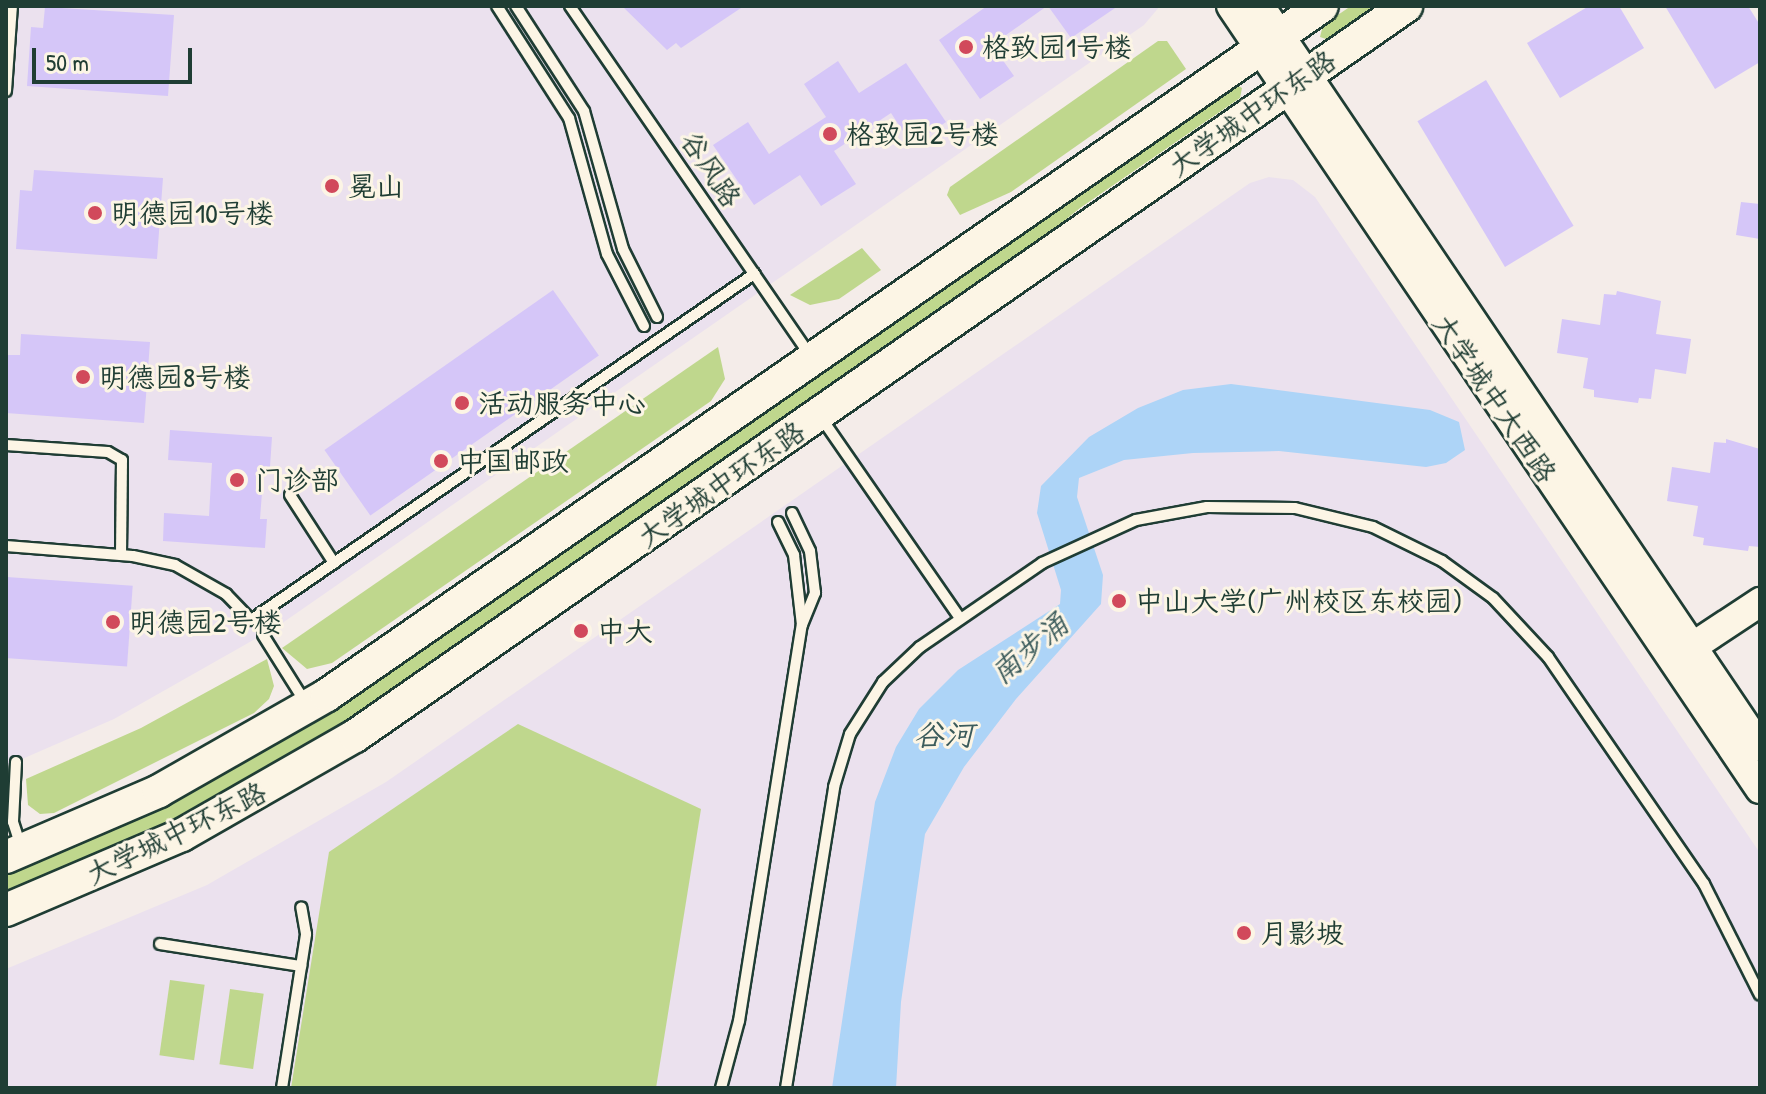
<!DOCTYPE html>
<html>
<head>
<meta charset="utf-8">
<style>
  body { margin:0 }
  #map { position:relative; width:1766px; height:1094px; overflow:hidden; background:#f4ece9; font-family:"Patrick Hand","LXGW WenKai TC",sans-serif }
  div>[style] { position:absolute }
  .built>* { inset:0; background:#ebe1ee }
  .green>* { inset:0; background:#bfd78d; transform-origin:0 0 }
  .water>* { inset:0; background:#add4f7 }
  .building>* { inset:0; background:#d5c6f8; transform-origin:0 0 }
  .roads { filter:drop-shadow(2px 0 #1f3d34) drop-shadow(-2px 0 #1f3d34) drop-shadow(0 2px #1f3d34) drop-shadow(0 -2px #1f3d34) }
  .lane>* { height:10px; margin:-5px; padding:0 5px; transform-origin:5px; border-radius:5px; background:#fcf5e5 }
  .secondary>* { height:28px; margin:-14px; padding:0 14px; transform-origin:14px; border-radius:14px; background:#fcf5e5 }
  .primary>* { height:32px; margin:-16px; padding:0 16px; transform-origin:16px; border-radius:16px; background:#fcf5e5 }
  .dots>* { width:22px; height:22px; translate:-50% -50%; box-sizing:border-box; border:4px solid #fcf5e5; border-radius:50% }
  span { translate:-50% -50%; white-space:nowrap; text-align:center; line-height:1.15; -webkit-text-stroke:6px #fcf5e5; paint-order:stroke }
  .poi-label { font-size:28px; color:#1f3d34 }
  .left { translate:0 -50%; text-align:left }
  .street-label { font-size:28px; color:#1f3d34 }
  .water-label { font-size:30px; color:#3b5b5b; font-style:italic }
  .frame { position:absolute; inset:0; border:8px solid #1f3d34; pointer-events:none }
  .scale { position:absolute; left:32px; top:48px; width:160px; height:36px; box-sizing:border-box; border:4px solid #1f3d34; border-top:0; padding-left:10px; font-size:24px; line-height:28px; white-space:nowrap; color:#1f3d34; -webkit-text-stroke:6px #fcf5e5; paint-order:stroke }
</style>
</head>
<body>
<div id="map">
  <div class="built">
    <div style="clip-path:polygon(6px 6px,1160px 6px,1144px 25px,278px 626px,114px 719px,6px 766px)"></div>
    <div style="clip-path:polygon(1269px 177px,1293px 180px,1315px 197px,1760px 853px,1760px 1088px,6px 1088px,6px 969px,207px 885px,386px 782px,1250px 183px)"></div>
  </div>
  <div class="green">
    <div style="clip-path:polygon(1351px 6px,1380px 6px,1329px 40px,1320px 37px,1323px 25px)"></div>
    <div style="clip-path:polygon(1158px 41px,1167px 41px,1186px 69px,1011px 192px,960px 215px,947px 195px,950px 187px)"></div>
    <div style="clip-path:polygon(1235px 84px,1242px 88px,1240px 98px,1080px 208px,997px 276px,388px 698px,204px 807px,6px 895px,6px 871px,67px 846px)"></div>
    <div style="clip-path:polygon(862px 248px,881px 270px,839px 299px,810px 305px,790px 295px)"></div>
    <div style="clip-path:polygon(718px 347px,725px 379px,711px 401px,332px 663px,307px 669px,282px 648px)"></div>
    <div style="clip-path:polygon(267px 659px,274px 686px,269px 699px,254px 713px,54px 813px,40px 814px,28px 805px,26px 779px,141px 728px)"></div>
    <div style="clip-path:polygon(518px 724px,701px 809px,656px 1088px,291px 1088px,329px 852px)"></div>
    <div style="left:170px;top:980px;width:35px;height:76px;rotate:8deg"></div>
    <div style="left:230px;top:989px;width:34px;height:76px;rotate:8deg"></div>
  </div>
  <div class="water">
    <div style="clip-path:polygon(1231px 384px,1430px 410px,1459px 422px,1465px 450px,1446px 463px,1426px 467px,1279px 451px,1193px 453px,1124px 460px,1079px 478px,1077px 497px,1103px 575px,1101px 604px,1016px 699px,964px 767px,925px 834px,901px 1002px,896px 1088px,832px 1088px,875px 802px,896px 747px,919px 709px,958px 670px,1060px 604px,1061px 590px,1037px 513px,1041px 486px,1089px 437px,1138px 408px,1183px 390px)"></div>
  </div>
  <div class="building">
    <div style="clip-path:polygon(622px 6px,744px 6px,681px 48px,676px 43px,667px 50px)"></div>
    <div style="clip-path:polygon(987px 6px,1047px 6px,992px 45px,1014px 76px,980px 99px,939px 40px)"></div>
    <div style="clip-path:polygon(1048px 6px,1118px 6px,1071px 38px)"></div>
    <div style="clip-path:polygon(1589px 6px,1619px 6px,1644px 48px,1560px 98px,1527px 43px)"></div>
    <div style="clip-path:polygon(1665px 6px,1748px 6px,1760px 25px,1760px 62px,1715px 89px)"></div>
    <div style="clip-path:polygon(45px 7px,174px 15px,168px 96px,27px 86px,31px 27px,43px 28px)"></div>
    <div style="clip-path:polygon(838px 61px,859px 93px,906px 63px,946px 122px,912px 145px,891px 113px,834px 151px,856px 184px,821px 206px,800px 175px,754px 205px,713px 145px,748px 122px,769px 154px,826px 117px,804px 84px)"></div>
    <div style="left:1486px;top:80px;width:170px;height:80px;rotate:59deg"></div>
    <div style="clip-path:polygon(34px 170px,163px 178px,157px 259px,16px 249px,20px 190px,32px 191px)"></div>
    <div style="clip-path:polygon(1741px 202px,1760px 204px,1760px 239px,1736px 235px)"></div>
    <div style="left:553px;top:290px;width:80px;height:279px;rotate:55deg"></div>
    <div style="clip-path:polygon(1617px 291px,1661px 301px,1656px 334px,1691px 339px,1686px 374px,1655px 369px,1651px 399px,1639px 398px,1638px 403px,1594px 397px,1594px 390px,1583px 388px,1588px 358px,1557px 353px,1562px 319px,1600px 325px,1604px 294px,1616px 295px)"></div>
    <div style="clip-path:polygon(21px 334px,150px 342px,144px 423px,6px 413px,6px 355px,20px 355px)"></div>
    <div style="clip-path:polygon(170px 430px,272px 437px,270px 467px,264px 466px,260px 519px,267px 519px,265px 548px,163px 541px,164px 513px,209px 516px,212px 463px,168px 460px)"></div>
    <div style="clip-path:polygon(1726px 439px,1760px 449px,1760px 547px,1749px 546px,1748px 551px,1703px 545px,1704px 538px,1693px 536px,1698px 506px,1667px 501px,1672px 467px,1710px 473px,1714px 442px,1726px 443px)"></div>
    <div style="left:7px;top:577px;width:126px;height:81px;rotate:4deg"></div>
  </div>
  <div class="roads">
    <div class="lane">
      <div style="left:497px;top:6px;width:133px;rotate:57.3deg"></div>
      <div style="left:569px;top:118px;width:141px;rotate:74.4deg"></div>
      <div style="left:607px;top:254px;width:81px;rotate:62.8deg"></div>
      <div style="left:516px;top:6px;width:125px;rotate:57.1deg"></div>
      <div style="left:584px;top:111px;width:143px;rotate:74.2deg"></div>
      <div style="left:623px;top:249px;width:76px;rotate:63.4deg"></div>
      <div style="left:570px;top:6px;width:426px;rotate:55.5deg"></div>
      <div style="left:6px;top:91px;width:85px;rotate:-86deg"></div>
      <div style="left:820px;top:416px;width:246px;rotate:55.3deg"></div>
      <div style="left:6px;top:445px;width:102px;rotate:3.9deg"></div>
      <div style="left:108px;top:452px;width:16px;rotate:30deg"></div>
      <div style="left:122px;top:460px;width:95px;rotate:90.6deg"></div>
      <div style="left:290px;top:495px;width:81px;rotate:57.1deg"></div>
      <div style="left:778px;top:522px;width:37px;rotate:64deg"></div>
      <div style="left:794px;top:555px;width:70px;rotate:83.5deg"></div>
      <div style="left:6px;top:546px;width:127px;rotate:4.5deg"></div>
      <div style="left:133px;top:556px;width:43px;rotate:12.1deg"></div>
      <div style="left:175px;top:565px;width:59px;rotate:29.6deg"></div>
      <div style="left:226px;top:594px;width:36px;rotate:46deg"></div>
      <div style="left:251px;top:620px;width:611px;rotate:-34.52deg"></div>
      <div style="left:263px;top:635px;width:79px;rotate:57.9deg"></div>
      <div style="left:16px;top:762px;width:60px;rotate:92.9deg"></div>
      <div style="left:13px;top:822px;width:25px;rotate:72deg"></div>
      <div style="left:160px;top:944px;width:143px;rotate:8.9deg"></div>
      <div style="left:282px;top:1088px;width:156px;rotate:-81.1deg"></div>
      <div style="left:306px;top:934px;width:27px;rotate:-100deg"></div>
      <div style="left:721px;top:1088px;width:69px;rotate:-75deg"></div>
      <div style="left:739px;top:1021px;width:401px;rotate:-81deg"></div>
      <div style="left:802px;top:625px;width:35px;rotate:-68deg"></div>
      <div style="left:815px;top:593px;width:42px;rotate:-96.8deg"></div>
      <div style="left:810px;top:551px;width:42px;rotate:-115.3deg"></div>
      <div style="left:786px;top:1088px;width:305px;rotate:-80.9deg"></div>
      <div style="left:834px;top:787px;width:55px;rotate:-73.2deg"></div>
      <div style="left:850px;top:734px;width:62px;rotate:-57.6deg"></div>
      <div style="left:883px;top:682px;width:51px;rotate:-43.4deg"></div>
      <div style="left:920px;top:647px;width:148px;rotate:-34.5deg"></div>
      <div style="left:1042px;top:563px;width:103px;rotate:-24.6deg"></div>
      <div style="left:1136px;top:520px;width:72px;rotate:-10.4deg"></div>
      <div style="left:1207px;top:507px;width:88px;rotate:0.7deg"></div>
      <div style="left:1295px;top:508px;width:80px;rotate:13.7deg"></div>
      <div style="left:1373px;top:527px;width:77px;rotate:26.2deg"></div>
      <div style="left:1442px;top:561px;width:63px;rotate:36deg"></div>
      <div style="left:1493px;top:598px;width:81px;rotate:47deg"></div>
      <div style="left:1548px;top:657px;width:275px;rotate:55.5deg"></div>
      <div style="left:1704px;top:884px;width:124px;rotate:63.2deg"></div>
    </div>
    <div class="secondary">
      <div style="left:1231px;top:6px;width:945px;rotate:55.96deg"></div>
      <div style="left:1260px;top:6px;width:894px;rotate:55.99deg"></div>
      <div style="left:1677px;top:657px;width:100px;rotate:-33.5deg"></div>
    </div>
    <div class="primary">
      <div style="left:6px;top:857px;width:167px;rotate:-23.3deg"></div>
      <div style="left:159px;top:791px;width:193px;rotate:-29.7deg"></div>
      <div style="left:327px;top:695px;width:1210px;rotate:-34.7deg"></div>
      <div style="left:6px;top:910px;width:191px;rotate:-23.1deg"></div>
      <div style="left:182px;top:835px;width:199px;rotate:-29.8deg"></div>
      <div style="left:355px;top:736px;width:1280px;rotate:-34.78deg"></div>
    </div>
  </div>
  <div class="dots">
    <div style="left:966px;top:47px;background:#d1495b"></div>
    <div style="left:830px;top:134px;background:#d1495b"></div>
    <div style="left:332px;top:186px;background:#d1495b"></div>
    <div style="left:95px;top:213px;background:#d1495b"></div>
    <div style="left:83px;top:377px;background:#d1495b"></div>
    <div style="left:462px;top:403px;background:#d1495b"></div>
    <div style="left:441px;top:461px;background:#d1495b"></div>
    <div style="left:237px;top:480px;background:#d1495b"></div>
    <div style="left:1119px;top:601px;background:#d1495b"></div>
    <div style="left:113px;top:622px;background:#d1495b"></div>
    <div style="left:581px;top:631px;background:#d1495b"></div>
    <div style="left:1244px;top:933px;background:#d1495b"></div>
  </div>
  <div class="poi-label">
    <span class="left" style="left:982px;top:47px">格致园1号楼</span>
    <span class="left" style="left:846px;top:134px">格致园2号楼</span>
    <span class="left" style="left:348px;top:186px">冕山</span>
    <span class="left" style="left:111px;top:213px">明德园10号楼</span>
    <span class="left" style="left:99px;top:377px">明德园8号楼</span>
    <span class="left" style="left:478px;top:403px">活动服务中心</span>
    <span class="left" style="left:457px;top:461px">中国邮政</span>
    <span class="left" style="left:255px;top:480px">门诊部</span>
    <span class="left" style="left:1135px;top:601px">中山大学(广州校区东校园)</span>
    <span class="left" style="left:129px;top:622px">明德园2号楼</span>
    <span class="left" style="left:597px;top:631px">中大</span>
    <span class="left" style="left:1260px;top:933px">月影坡</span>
  </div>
  <div class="street-label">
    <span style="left:1252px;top:113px;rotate:-35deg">大学城中环东路</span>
    <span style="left:711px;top:169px;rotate:56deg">谷风路</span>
    <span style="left:1495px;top:398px;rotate:56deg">大学城中大西路</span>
    <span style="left:721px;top:484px;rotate:-35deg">大学城中环东路</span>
    <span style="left:176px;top:833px;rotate:-26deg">大学城中环东路</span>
  </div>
  <div class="water-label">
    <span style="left:1029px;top:648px;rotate:-40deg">南步涌</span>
    <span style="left:944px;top:734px">谷河</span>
  </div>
  <div class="frame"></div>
  <div class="scale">50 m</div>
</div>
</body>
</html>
